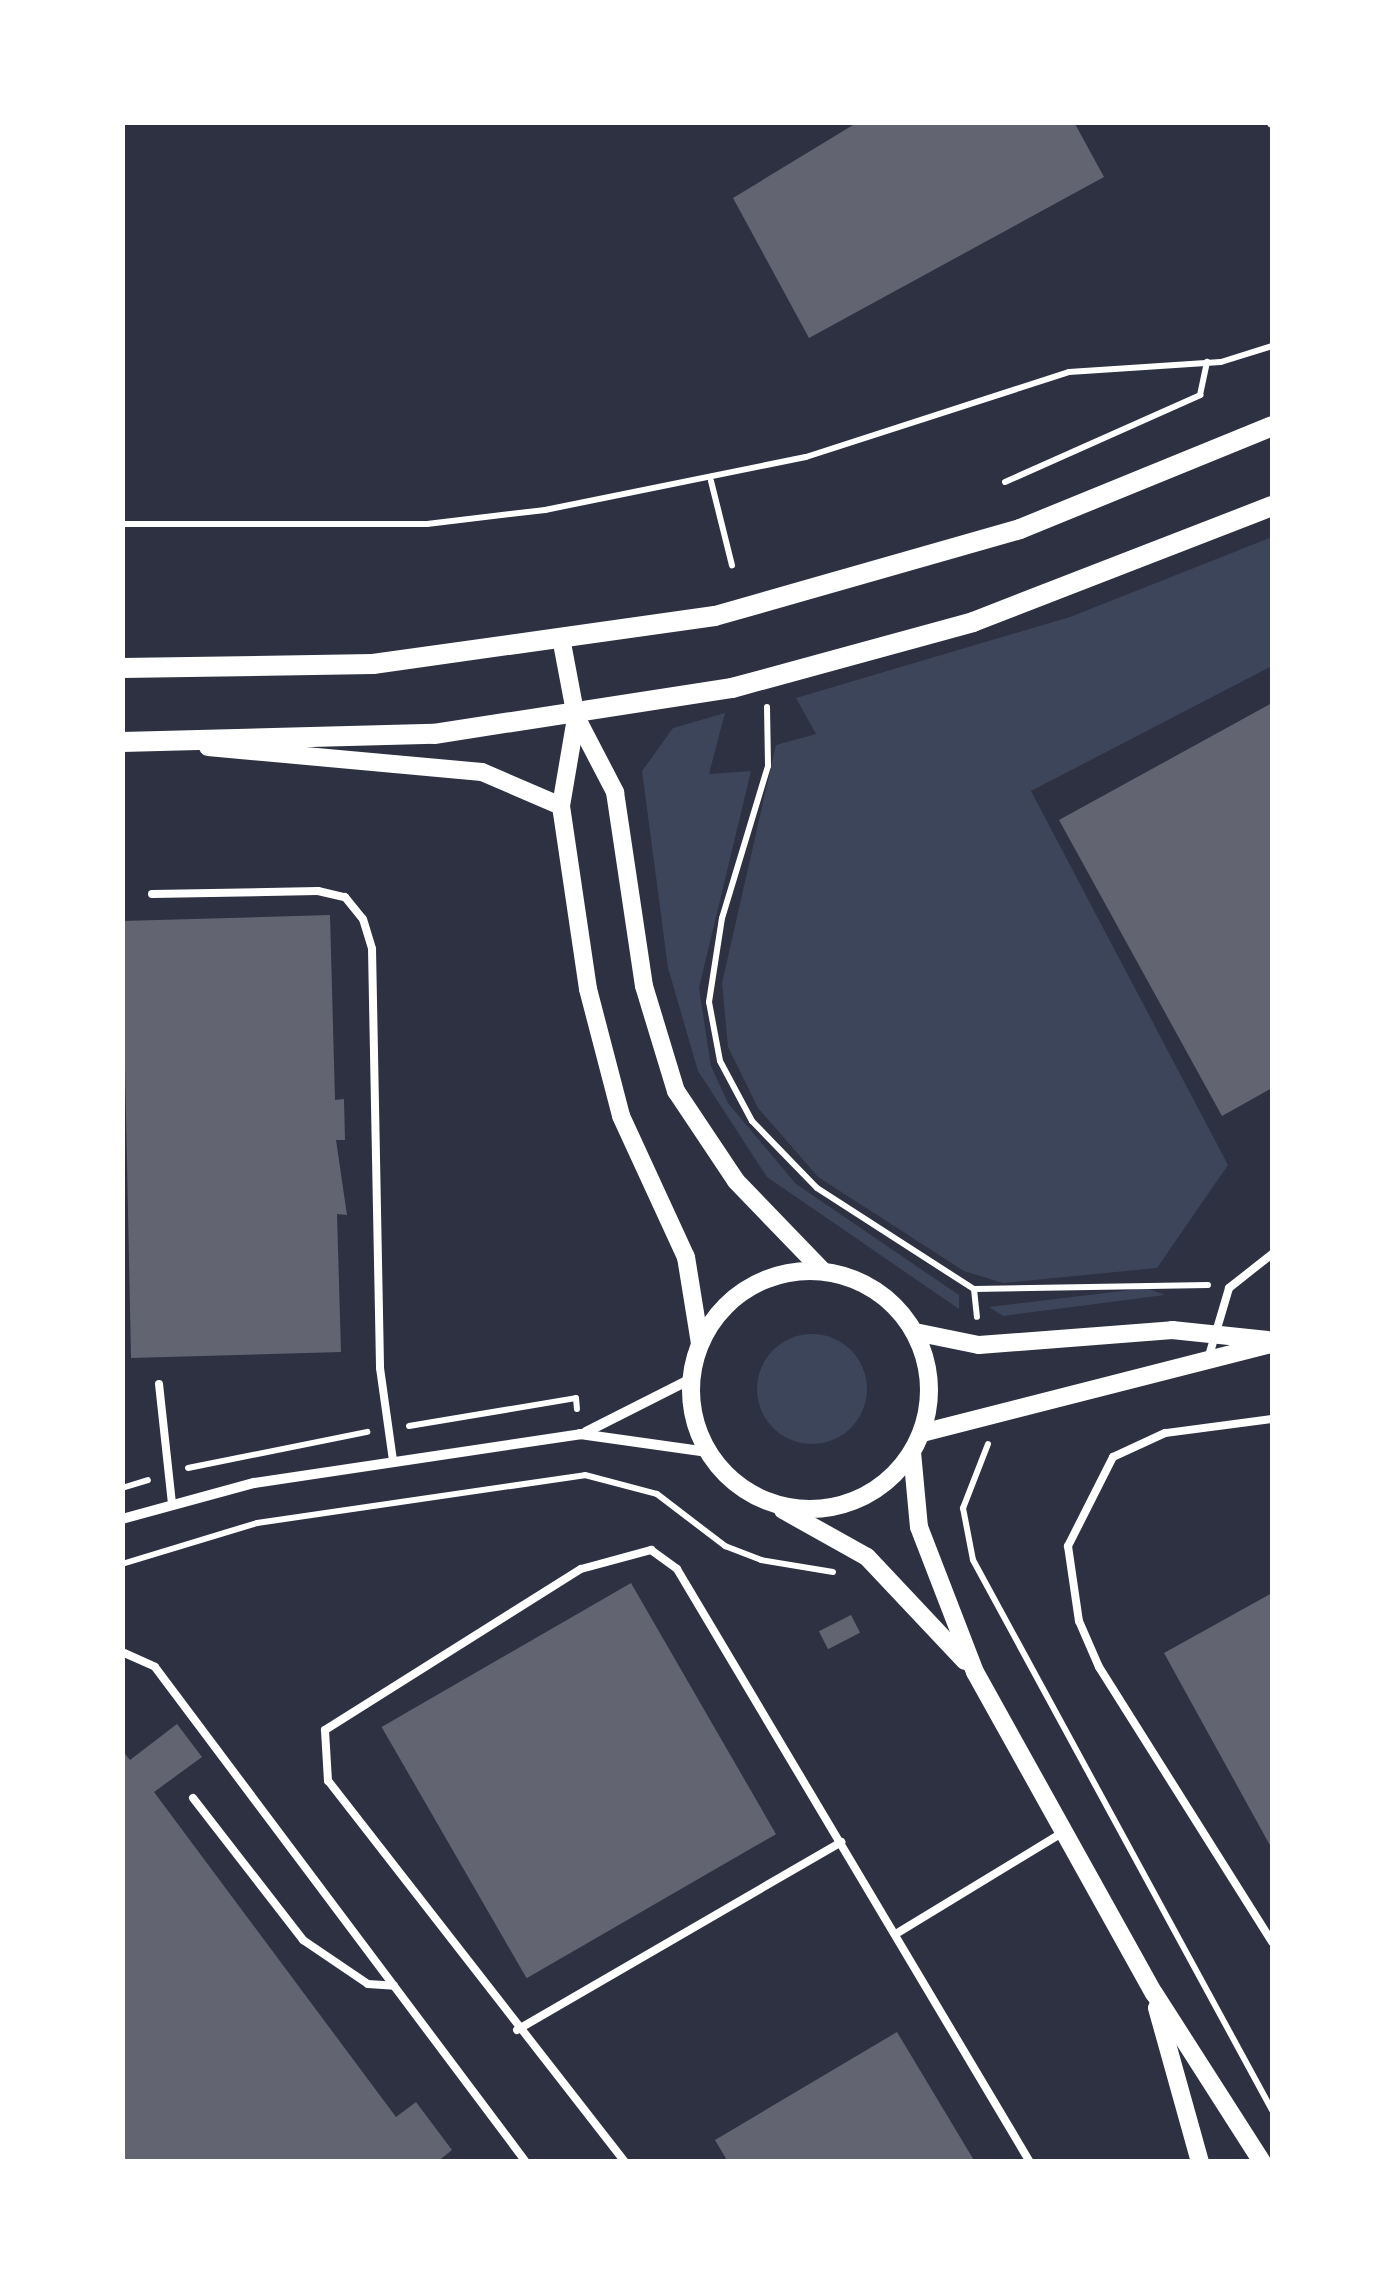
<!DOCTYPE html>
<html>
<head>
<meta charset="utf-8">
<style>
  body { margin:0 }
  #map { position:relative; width:1395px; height:2284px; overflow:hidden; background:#2d3142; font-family:"DejaVu Sans",sans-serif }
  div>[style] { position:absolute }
  .green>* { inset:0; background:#3c4559 }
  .round { border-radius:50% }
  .building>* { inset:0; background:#626471; transform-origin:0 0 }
  .path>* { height:6px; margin:-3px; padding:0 3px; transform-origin:3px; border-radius:3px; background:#fff }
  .service>* { height:8px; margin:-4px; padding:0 4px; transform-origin:4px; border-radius:4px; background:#fff }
  .minor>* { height:10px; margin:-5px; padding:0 5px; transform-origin:5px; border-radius:5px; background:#fff }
  .tertiary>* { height:18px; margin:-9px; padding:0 9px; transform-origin:9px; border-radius:9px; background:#fff }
  .tertiary>.ring { margin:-9px; padding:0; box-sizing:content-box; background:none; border:18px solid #fff; border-radius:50% }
  .secondary>* { height:20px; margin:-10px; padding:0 10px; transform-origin:10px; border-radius:10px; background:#fff }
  span { translate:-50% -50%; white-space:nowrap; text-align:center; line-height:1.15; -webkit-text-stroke:9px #fff; paint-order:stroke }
  .frame { position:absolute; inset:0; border:125px solid #fff; pointer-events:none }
</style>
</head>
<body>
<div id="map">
  <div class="green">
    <div style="clip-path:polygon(1272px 537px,1272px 666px,1031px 791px,1228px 1165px,1157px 1268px,1003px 1283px,964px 1271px,818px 1177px,758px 1108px,728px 1047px,722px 983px,776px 745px,816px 734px,796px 698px,1070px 617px)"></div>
    <div style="clip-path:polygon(725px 713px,709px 774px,751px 771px,699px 988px,711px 1066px,728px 1103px,796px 1184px,959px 1295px,959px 1309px,767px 1177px,698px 1071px,668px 968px,642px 771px,673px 728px)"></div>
    <div style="clip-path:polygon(1147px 1288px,1165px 1295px,1003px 1316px,989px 1307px)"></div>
    <div class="round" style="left:757px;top:1334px;width:110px;height:110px"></div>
  </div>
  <div class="building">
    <div style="clip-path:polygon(858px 122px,1074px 122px,1104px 177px,809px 338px,733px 198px)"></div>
    <div style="clip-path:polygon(1272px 703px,1272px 1088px,1222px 1116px,1059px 820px)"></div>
    <div style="clip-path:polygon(330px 915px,335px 1100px,344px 1099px,345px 1140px,336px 1140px,347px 1215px,337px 1214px,341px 1352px,131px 1358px,122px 921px)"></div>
    <div style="left:631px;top:1583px;width:290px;height:288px;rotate:60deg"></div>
    <div style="clip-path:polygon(1272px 1593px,1272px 1849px,1164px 1653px)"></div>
    <div style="left:851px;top:1615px;width:20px;height:36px;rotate:63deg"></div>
    <div style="clip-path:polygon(177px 1724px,202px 1757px,154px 1792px,396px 2117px,416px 2102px,452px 2150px,437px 2162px,122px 2162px,122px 1750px,130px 1760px)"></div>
    <div style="clip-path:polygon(897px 2032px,975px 2162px,728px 2162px,715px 2140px)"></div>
  </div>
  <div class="path">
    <div style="left:711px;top:481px;width:87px;rotate:76deg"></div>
    <div style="left:1005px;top:482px;width:214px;rotate:-24deg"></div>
    <div style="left:1200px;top:395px;width:34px;rotate:-78deg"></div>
    <div style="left:122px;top:524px;width:305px"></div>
    <div style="left:427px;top:524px;width:119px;rotate:-6.8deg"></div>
    <div style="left:545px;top:510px;width:266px;rotate:-11.5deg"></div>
    <div style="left:806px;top:457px;width:276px;rotate:-17.9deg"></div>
    <div style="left:1069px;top:372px;width:152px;rotate:-3.8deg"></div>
    <div style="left:1221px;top:362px;width:53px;rotate:-17.4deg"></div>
    <div style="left:767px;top:707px;width:59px;rotate:89deg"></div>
    <div style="left:768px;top:766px;width:159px;rotate:106.8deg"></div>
    <div style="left:722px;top:918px;width:85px;rotate:98.8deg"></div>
    <div style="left:709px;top:1002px;width:60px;rotate:79.4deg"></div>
    <div style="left:720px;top:1061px;width:68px;rotate:61.9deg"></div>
    <div style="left:752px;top:1121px;width:93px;rotate:45.9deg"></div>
    <div style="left:817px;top:1188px;width:187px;rotate:32.8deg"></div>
    <div style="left:974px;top:1289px;width:234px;rotate:-1deg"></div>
    <div style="left:974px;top:1289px;width:28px;rotate:84deg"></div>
    <div style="left:409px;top:1426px;width:169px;rotate:-9.5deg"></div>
    <div style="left:576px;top:1398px;width:11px;rotate:85deg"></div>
    <div style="left:988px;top:1444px;width:69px;rotate:111.3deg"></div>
    <div style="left:963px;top:1508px;width:53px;rotate:79.1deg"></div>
    <div style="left:973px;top:1560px;width:626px;rotate:61.47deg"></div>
    <div style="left:188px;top:1468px;width:183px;rotate:-11.4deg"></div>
    <div style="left:122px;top:1488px;width:27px;rotate:-17deg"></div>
    <div style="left:122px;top:1564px;width:141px;rotate:-16.9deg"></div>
    <div style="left:257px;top:1523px;width:331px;rotate:-8.3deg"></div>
    <div style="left:585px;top:1475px;width:74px;rotate:14.8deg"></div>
    <div style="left:657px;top:1494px;width:86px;rotate:37.4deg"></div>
    <div style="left:725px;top:1546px;width:39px;rotate:21deg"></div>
    <div style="left:761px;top:1560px;width:73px;rotate:9.5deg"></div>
  </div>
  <div class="service">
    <div style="left:152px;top:894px;width:166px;rotate:-1deg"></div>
    <div style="left:318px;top:891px;width:28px;rotate:13deg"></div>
    <div style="left:345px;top:897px;width:28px;rotate:51deg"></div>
    <div style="left:363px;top:919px;width:31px;rotate:73deg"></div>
    <div style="left:372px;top:949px;width:419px;rotate:88.9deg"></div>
    <div style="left:380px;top:1368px;width:93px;rotate:82deg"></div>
    <div style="left:1208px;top:1359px;width:74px;rotate:-73.5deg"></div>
    <div style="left:1229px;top:1288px;width:55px;rotate:-38.3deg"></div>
    <div style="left:159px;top:1384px;width:121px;rotate:83.8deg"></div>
    <div style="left:1272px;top:1419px;width:108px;rotate:172.5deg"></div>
    <div style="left:1165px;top:1433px;width:57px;rotate:155.2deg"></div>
    <div style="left:1113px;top:1457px;width:100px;rotate:116.8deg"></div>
    <div style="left:1068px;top:1546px;width:76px;rotate:81.7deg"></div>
    <div style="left:1079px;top:1621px;width:50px;rotate:66.5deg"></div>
    <div style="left:1099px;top:1667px;width:325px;rotate:57.8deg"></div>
    <div style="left:122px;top:1652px;width:36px;rotate:24deg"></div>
    <div style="left:155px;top:1667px;width:619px;rotate:53.15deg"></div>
    <div style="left:193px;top:1798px;width:180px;rotate:52.2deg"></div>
    <div style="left:303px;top:1940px;width:78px;rotate:34.1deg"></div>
    <div style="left:368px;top:1984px;width:26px;rotate:4deg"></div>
    <div style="left:899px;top:1932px;width:191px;rotate:-31.3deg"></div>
    <div style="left:517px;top:2030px;width:375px;rotate:-30.1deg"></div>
    <div style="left:625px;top:2162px;width:483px;rotate:-127.9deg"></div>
    <div style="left:328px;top:1781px;width:51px;rotate:-93.4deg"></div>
    <div style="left:325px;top:1730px;width:302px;rotate:-32.2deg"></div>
    <div style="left:581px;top:1569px;width:73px;rotate:-15.2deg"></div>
    <div style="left:651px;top:1550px;width:32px;rotate:36deg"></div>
    <div style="left:677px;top:1569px;width:690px;rotate:59.24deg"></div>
  </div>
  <div class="minor">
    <div style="left:1272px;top:122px;width:1px;rotate:90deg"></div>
    <div style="left:586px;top:1432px;width:118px;rotate:-26.8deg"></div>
    <div style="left:122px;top:1519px;width:137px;rotate:-15.3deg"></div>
    <div style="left:254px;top:1483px;width:330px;rotate:-8.5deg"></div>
    <div style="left:580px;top:1434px;width:129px;rotate:8deg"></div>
  </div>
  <div class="tertiary">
    <div style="left:562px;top:643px;width:75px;rotate:79.3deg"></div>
    <div style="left:576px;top:717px;width:85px;rotate:62.5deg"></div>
    <div style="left:615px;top:792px;width:196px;rotate:81.5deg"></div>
    <div style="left:644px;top:986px;width:110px;rotate:73.1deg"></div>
    <div style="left:676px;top:1091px;width:108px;rotate:56.3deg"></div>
    <div style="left:736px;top:1181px;width:125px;rotate:46deg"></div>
    <div style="left:576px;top:718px;width:89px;rotate:99.7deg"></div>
    <div style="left:561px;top:806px;width:185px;rotate:81.6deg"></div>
    <div style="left:588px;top:989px;width:131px;rotate:75.4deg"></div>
    <div style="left:621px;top:1116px;width:155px;rotate:65.3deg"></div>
    <div style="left:686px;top:1257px;width:87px;rotate:80.8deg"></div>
    <div style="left:208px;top:747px;width:275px;rotate:5.2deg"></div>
    <div style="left:482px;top:772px;width:86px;rotate:23.3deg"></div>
    <div class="ring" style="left:691px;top:1271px;width:220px;height:220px"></div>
    <div style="left:915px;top:1332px;width:65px;rotate:11.5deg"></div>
    <div style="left:979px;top:1345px;width:194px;rotate:-4.4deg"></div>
    <div style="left:1172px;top:1330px;width:96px;rotate:6deg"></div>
    <div style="left:922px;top:1433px;width:361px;rotate:-14.3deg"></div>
    <div style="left:912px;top:1452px;width:75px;rotate:84.7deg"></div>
    <div style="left:919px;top:1527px;width:155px;rotate:68.9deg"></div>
    <div style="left:975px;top:1672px;width:368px;rotate:60.9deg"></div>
    <div style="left:1154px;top:1993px;width:201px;rotate:57.4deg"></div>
    <div style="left:783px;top:1510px;width:96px;rotate:29.2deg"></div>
    <div style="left:867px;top:1557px;width:143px;rotate:46.7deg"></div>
    <div style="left:1157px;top:2008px;width:160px;rotate:74.4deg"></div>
  </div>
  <div class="secondary">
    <div style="left:122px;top:668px;width:251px;rotate:-0.9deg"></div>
    <div style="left:373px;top:664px;width:345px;rotate:-8deg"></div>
    <div style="left:715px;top:616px;width:317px;rotate:-15.9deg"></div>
    <div style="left:1020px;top:529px;width:272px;rotate:-22.2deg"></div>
    <div style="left:122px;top:742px;width:312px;rotate:-1.5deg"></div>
    <div style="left:434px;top:734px;width:302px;rotate:-8.8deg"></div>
    <div style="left:732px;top:688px;width:250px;rotate:-15.3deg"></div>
    <div style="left:973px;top:622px;width:321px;rotate:-21.2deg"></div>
  </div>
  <div class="frame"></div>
</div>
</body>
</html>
